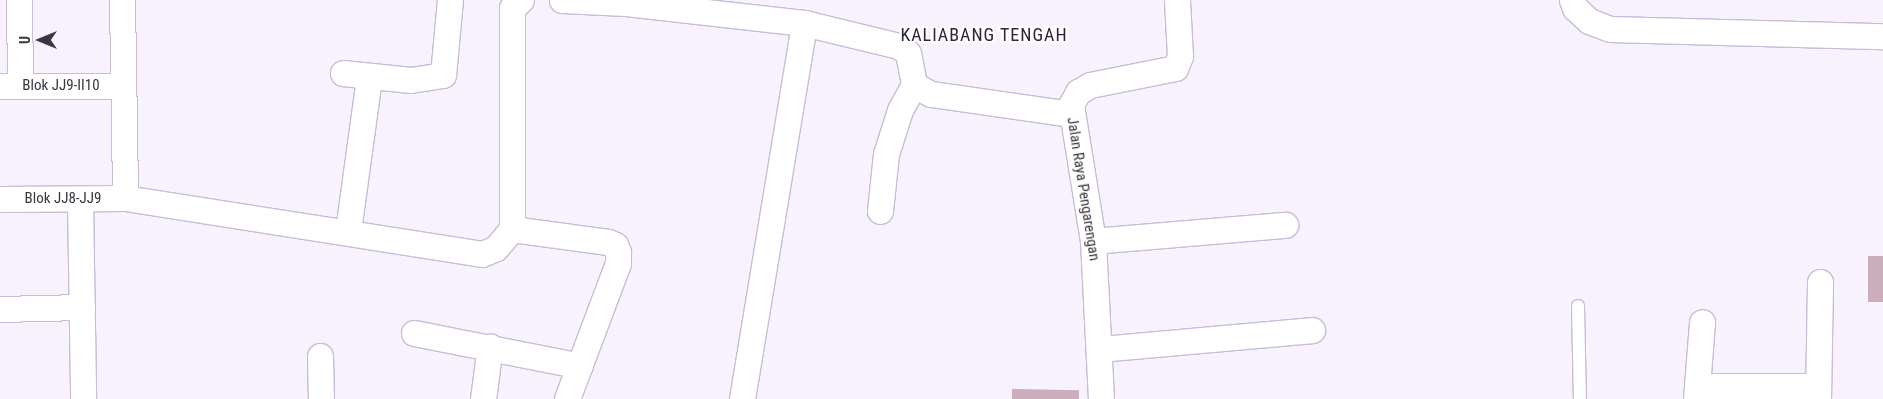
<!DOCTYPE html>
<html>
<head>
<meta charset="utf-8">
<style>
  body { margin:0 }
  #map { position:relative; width:1883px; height:399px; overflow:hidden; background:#f8f2fe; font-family:"Roboto Condensed",sans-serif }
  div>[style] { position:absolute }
  .building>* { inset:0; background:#cbadbb; transform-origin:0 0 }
  .roads { filter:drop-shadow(1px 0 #c8bcd6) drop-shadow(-1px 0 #c8bcd6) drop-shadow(0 1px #c8bcd6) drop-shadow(0 -1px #c8bcd6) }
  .lane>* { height:12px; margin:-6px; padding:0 6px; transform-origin:6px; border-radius:6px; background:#fff }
  .street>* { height:25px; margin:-12.5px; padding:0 12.5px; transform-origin:12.5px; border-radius:12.5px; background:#fff }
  span { translate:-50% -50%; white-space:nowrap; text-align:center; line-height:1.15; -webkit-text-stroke:4.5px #fff; paint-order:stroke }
  .street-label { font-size:15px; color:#3a353f }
  .quarter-label { font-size:18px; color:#2e2438; letter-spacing:1px }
  .north { position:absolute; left:15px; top:15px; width:50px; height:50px; -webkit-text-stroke:4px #fff; paint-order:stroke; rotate:270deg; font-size:14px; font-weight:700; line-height:20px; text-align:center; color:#3a353f }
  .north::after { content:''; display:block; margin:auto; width:18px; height:22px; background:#3a353f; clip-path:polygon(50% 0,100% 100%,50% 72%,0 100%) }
</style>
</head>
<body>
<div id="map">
  <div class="building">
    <div style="left:1868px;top:256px;width:15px;height:46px"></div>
    <div style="left:1012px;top:389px;width:67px;height:10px;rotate:1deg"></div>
  </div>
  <div class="roads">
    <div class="lane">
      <div style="left:1578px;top:306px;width:93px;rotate:88.8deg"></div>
    </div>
    <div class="street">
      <div style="left:19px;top:0;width:86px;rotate:89.3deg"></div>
      <div style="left:122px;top:0;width:198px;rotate:89.1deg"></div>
      <div style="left:562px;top:0;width:64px;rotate:2.7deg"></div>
      <div style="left:626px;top:3px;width:179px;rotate:6.4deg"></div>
      <div style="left:804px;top:23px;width:98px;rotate:13.6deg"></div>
      <div style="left:899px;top:46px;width:11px;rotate:38deg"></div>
      <div style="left:908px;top:53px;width:33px;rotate:79deg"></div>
      <div style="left:914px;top:85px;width:19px;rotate:28deg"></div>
      <div style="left:931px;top:94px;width:142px;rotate:8.1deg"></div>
      <div style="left:1572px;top:0;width:9px;rotate:69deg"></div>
      <div style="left:1575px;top:8px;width:19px;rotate:43deg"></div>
      <div style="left:1589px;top:21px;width:22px;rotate:21deg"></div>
      <div style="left:1610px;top:29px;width:273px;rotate:1.5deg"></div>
      <div style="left:343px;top:73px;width:68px;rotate:5.9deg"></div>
      <div style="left:411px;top:80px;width:32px;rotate:-9deg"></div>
      <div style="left:443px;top:75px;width:75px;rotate:-84.7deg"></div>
      <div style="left:0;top:86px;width:122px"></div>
      <div style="left:0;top:199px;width:125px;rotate:-0.5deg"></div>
      <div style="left:125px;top:198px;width:361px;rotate:8.9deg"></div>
      <div style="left:482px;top:254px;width:15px;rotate:-23deg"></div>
      <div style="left:496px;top:248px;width:25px;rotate:-50deg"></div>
      <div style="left:512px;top:229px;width:221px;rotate:-90deg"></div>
      <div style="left:512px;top:8px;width:12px;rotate:-42deg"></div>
      <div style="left:80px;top:199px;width:200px;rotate:89.1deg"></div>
      <div style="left:880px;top:211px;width:57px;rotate:-84deg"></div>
      <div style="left:886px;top:154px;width:46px;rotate:-72.3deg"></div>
      <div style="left:900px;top:110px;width:29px;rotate:-61deg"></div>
      <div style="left:512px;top:229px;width:97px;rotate:7.7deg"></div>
      <div style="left:608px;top:242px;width:8px;rotate:23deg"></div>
      <div style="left:615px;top:245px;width:8px;rotate:67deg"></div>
      <div style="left:618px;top:252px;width:11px;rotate:90deg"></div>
      <div style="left:618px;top:263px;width:145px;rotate:110.6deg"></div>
      <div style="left:348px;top:231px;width:155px;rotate:-82.2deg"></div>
      <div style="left:1093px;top:241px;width:193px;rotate:-4.8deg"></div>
      <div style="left:0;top:309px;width:82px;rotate:-1.4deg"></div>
      <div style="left:414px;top:333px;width:169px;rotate:11.2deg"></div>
      <div style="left:1100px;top:349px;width:213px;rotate:-5.1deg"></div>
      <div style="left:320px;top:356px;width:43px;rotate:88.7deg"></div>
      <div style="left:1697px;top:386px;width:121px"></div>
      <div style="left:483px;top:399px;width:53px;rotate:-82.5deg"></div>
      <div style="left:742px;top:399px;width:381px;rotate:-80.6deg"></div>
      <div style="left:1101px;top:399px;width:158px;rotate:-92.9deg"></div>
      <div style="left:1093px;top:241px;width:138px;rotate:-99.2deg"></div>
      <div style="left:1071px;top:105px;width:15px;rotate:-62deg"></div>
      <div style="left:1078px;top:92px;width:14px;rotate:-30deg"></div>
      <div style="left:1090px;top:85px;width:87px;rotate:-11.3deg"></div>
      <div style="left:1175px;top:68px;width:13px;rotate:-67deg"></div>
      <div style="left:1180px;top:56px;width:56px;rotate:-93.1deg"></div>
      <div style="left:1696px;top:399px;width:77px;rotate:-85.5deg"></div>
      <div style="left:1818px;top:399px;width:117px;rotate:-89deg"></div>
    </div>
  </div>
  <div class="street-label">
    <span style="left:61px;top:86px">Blok JJ9-II10</span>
    <span style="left:1083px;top:189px;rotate:81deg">Jalan Raya Pengarengan</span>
    <span style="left:63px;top:199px">Blok JJ8-JJ9</span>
  </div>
  <div class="quarter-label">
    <span style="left:984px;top:35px">KALIABANG TENGAH</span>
  </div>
  <div class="north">U</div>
</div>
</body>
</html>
